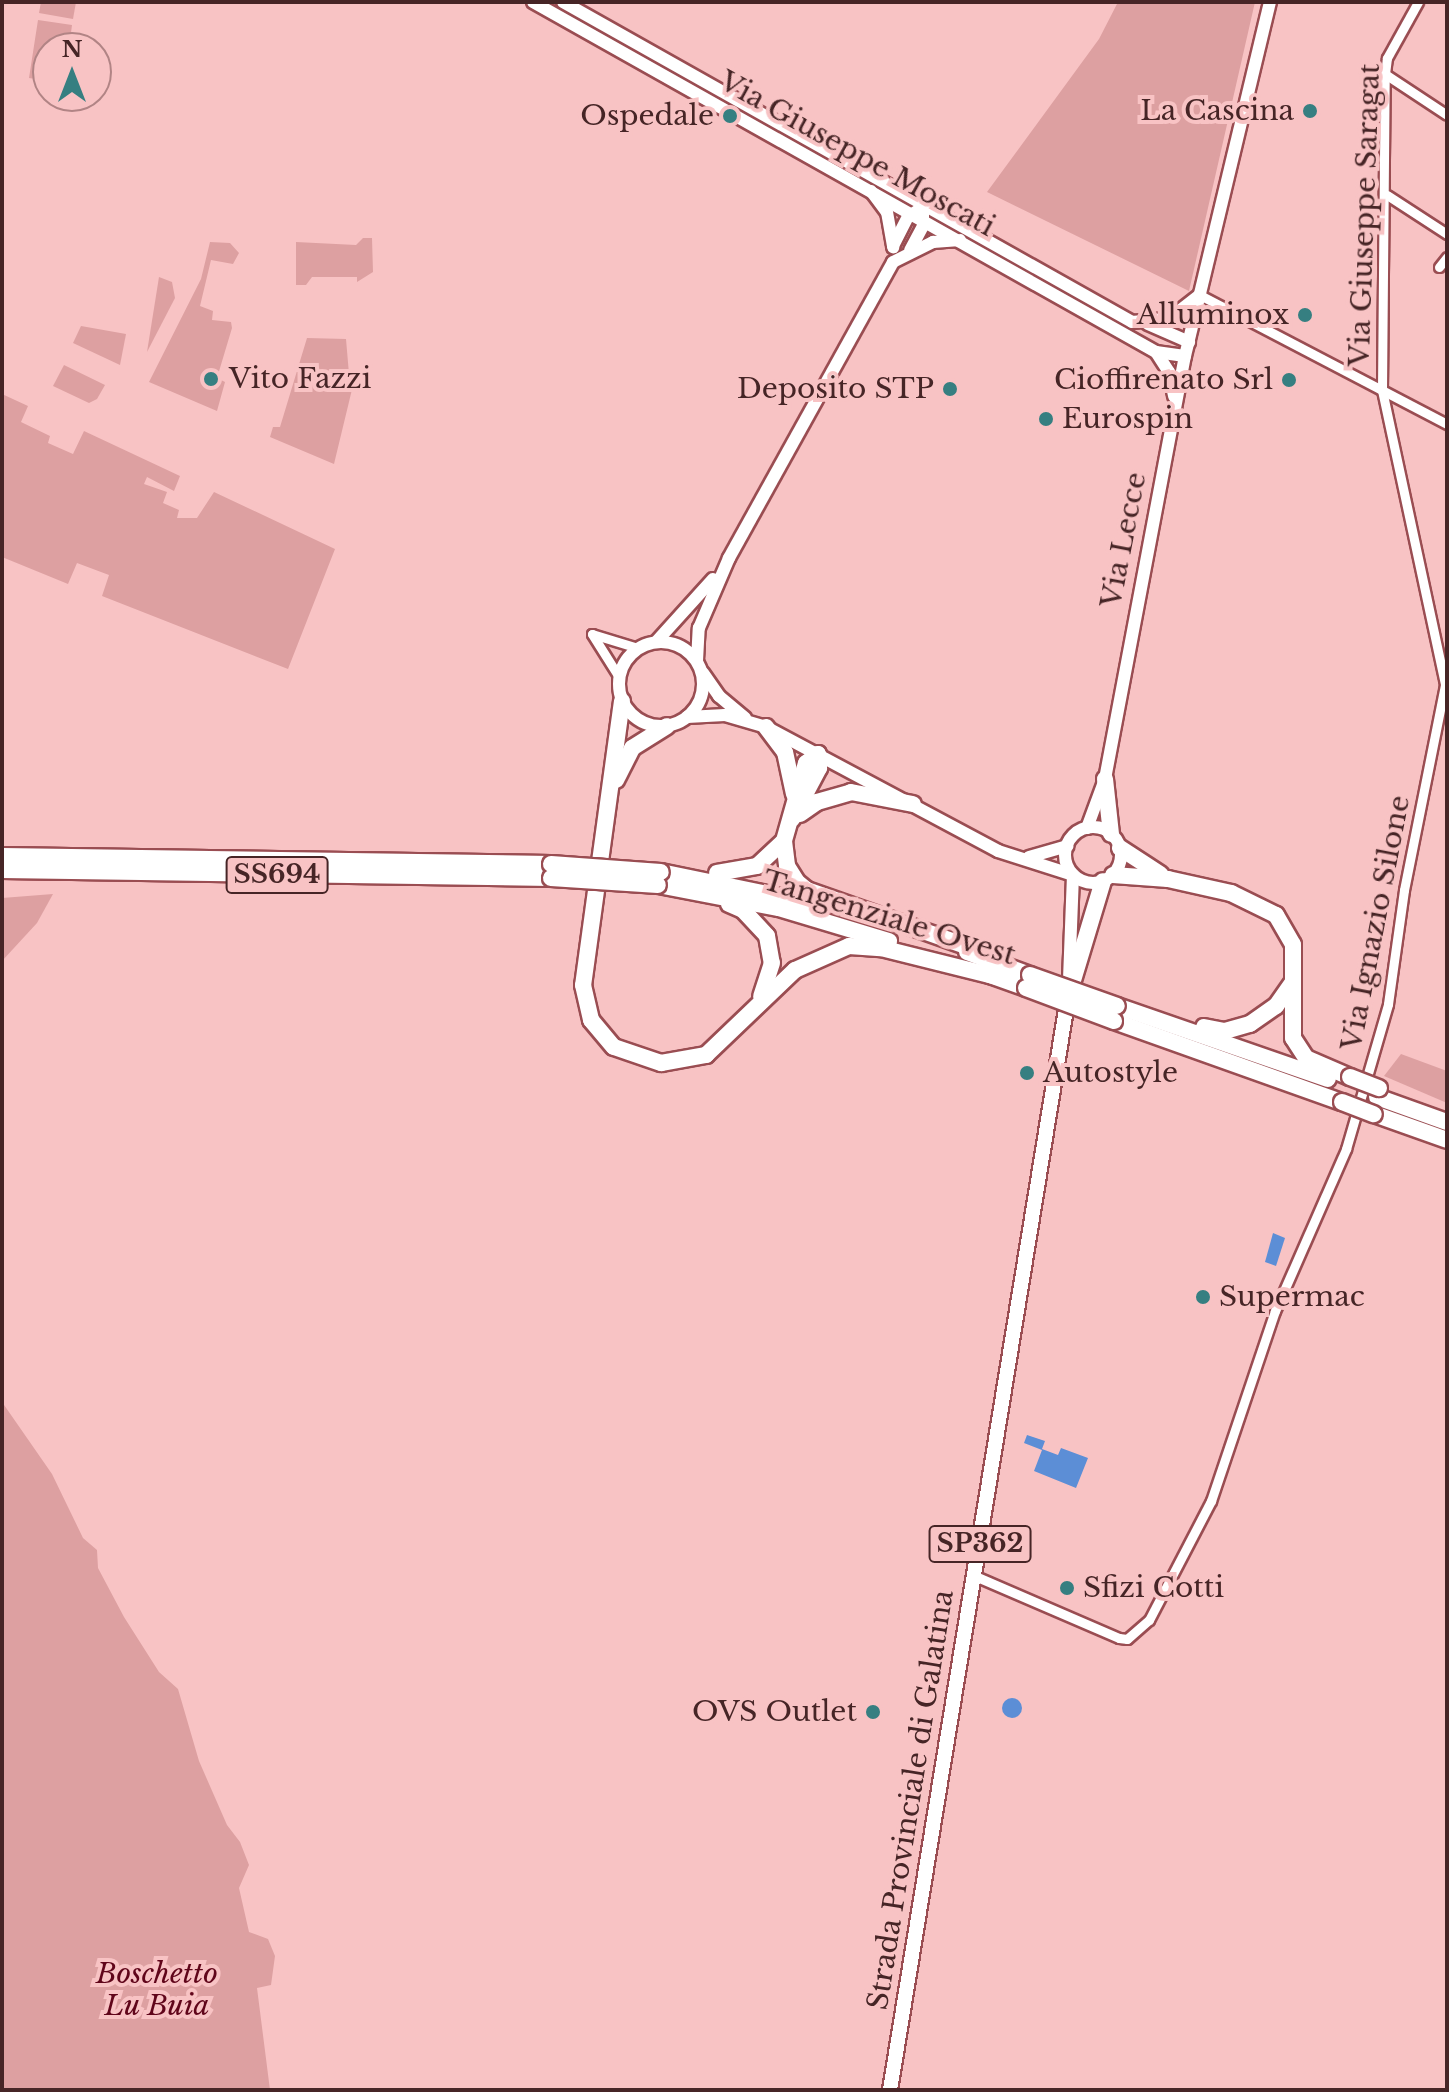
<!DOCTYPE html>
<html>
<head>
<meta charset="utf-8">
<style>
  body { margin:0 }
  #map { position:relative; width:1449px; height:2092px; overflow:hidden; background:#f8c3c4; font-family:"Libre Baskerville",serif }
  div>[style] { position:absolute }
  .green>* { inset:0; background:#dda0a1 }
  .water>* { inset:0; background:#5c8ed6 }
  .round { border-radius:50% }
  .roads { filter:drop-shadow(2px 0 #9a4d52) drop-shadow(-2px 0 #9a4d52) drop-shadow(0 2px #9a4d52) drop-shadow(0 -2px #9a4d52) }
  .street>* { height:9px; margin:-4.5px; padding:0 4.5px; transform-origin:4.5px; border-radius:4.5px; background:#fff }
  .secondary>* { height:12px; margin:-6px; padding:0 6px; transform-origin:6px; border-radius:6px; background:#fff }
  .secondary>.ring { margin:-6px; padding:0; box-sizing:content-box; background:none; border:12px solid #fff; border-radius:50% }
  .primary>* { height:14px; margin:-7px; padding:0 7px; transform-origin:7px; border-radius:7px; background:#fff }
  .highway>* { height:16px; margin:-8px; padding:0 8px; transform-origin:8px; border-radius:8px; background:#fff }
  .bridges { filter:drop-shadow(2px 0 #9a4d52) drop-shadow(-2px 0 #9a4d52) drop-shadow(0 2px #9a4d52) drop-shadow(0 -2px #9a4d52) }
  .highway-bridge>* { height:16px; margin:-8px; padding:0 8px; transform-origin:8px; border-radius:8px; background:#fff }
  .dots>* { width:22px; height:22px; translate:-50% -50%; box-sizing:border-box; border:4px solid #f8c3c4; border-radius:50% }
  span { translate:-50% -50%; white-space:nowrap; text-align:center; line-height:1.15; -webkit-text-stroke:8px #f8c3c4; paint-order:stroke }
  .shield-label span { padding:2px 6px; background:#f8c3c4; border:2px solid; border-radius:6px; -webkit-text-stroke-width:0 }
  .shield-label { font-size:26px; color:#462526; font-weight:700 }
  .poi-label { font-size:28px; color:#462526 }
  .right { translate:-100% -50%; text-align:right }
  .left { translate:0 -50%; text-align:left }
  .street-label { font-size:28px; color:#462526 }
  .park-label { font-size:28px; color:#60051a; font-style:italic }
  .frame { position:absolute; inset:0; border:4px solid #462526; pointer-events:none }
  .north { position:absolute; left:32px; top:32px; width:80px; height:80px; box-sizing:border-box; background:#f8c3c4; border:2px solid #b18485; border-radius:50%; rotate:0deg; font-size:22px; font-weight:700; line-height:32px; text-align:center; color:#462526 }
  .north::after { content:''; display:block; margin:auto; width:28px; height:36px; background:#367f81; clip-path:polygon(50% 0,100% 100%,50% 72%,0 100%) }
</style>
</head>
<body>
<div id="map">
  <div class="green">
    <div style="clip-path:polygon(41px 2px,76px 2px,73px 19px,39px 13px)"></div>
    <div style="clip-path:polygon(1118px 2px,1255px 2px,1189px 291px,987px 192px,1099px 39px)"></div>
    <div style="clip-path:polygon(38px 20px,72px 25px,69px 48px,48px 48px,48px 81px,29px 78px)"></div>
    <div style="clip-path:polygon(363px 238px,372px 238px,373px 272px,357px 282px,357px 277px,312px 277px,306px 285px,296px 285px,296px 242px,356px 245px)"></div>
    <div style="clip-path:polygon(210px 242px,230px 243px,239px 253px,233px 264px,211px 260px,200px 306px,213px 311px,212px 320px,231px 322px,232px 328px,217px 378px,225px 382px,217px 411px,149px 382px,201px 279px)"></div>
    <div style="clip-path:polygon(159px 277px,172px 282px,175px 298px,147px 352px)"></div>
    <div style="clip-path:polygon(81px 326px,126px 334px,120px 365px,73px 343px)"></div>
    <div style="clip-path:polygon(307px 338px,346px 339px,349px 374px,355px 377px,334px 464px,270px 437px,273px 427px,280px 427px)"></div>
    <div style="clip-path:polygon(64px 365px,105px 385px,97px 399px,89px 403px,53px 386px)"></div>
    <div style="clip-path:polygon(2px 394px,28px 406px,21px 422px,50px 436px,48px 443px,73px 454px,84px 431px,180px 476px,174px 491px,147px 477px,144px 484px,167px 492px,163px 503px,179px 510px,177px 518px,197px 518px,214px 492px,335px 549px,288px 669px,102px 596px,109px 575px,77px 563px,68px 584px,2px 557px)"></div>
    <div style="clip-path:polygon(53px 894px,37px 923px,2px 961px,2px 898px)"></div>
    <div style="clip-path:polygon(1401px 1054px,1447px 1071px,1447px 1103px,1384px 1076px)"></div>
    <div style="clip-path:polygon(2px 1402px,52px 1474px,83px 1538px,97px 1550px,98px 1568px,124px 1617px,159px 1672px,178px 1689px,199px 1761px,227px 1825px,240px 1842px,249px 1865px,239px 1888px,249px 1932px,268px 1939px,275px 1956px,271px 1985px,257px 1988px,270px 2090px,2px 2090px)"></div>
  </div>
  <div class="water">
    <div style="clip-path:polygon(1273px 1233px,1285px 1238px,1276px 1266px,1265px 1262px)"></div>
    <div style="clip-path:polygon(1027px 1435px,1045px 1441px,1042px 1449px,1058px 1455px,1061px 1448px,1088px 1458px,1076px 1488px,1034px 1471px,1042px 1450px,1024px 1443px)"></div>
    <div class="round" style="left:1002px;top:1698px;width:20px;height:20px"></div>
  </div>
  <div class="roads">
    <div class="street">
      <div style="left:1385px;top:74px;width:74px;rotate:33.5deg"></div>
      <div style="left:1387px;top:195px;width:72px;rotate:33deg"></div>
      <div style="left:1439px;top:267px;width:13px;rotate:-51deg"></div>
      <div style="left:1200px;top:295px;width:279px;rotate:27.6deg"></div>
      <div style="left:592px;top:634px;width:51px;rotate:57.9deg"></div>
      <div style="left:592px;top:634px;width:48px;rotate:16.9deg"></div>
      <div style="left:975px;top:1576px;width:157px;rotate:23.3deg"></div>
      <div style="left:1119px;top:1638px;width:8px;rotate:7deg"></div>
      <div style="left:1127px;top:1639px;width:29px;rotate:-41deg"></div>
      <div style="left:1149px;top:1620px;width:134px;rotate:-62.5deg"></div>
      <div style="left:1211px;top:1501px;width:200px;rotate:-71.4deg"></div>
      <div style="left:1275px;top:1311px;width:177px;rotate:-66.3deg"></div>
      <div style="left:1346px;top:1149px;width:151px;rotate:-73.8deg"></div>
      <div style="left:1388px;top:1004px;width:115px;rotate:-82deg"></div>
      <div style="left:1404px;top:890px;width:210px;rotate:-78.7deg"></div>
      <div style="left:1445px;top:684px;width:302px;rotate:-102.1deg"></div>
      <div style="left:1382px;top:389px;width:315px;rotate:-89.5deg"></div>
      <div style="left:1385px;top:74px;width:16px;rotate:-83deg"></div>
      <div style="left:1387px;top:58px;width:64px;rotate:-61deg"></div>
    </div>
    <div class="secondary">
      <div style="left:533px;top:2px;width:715px;rotate:29.33deg"></div>
      <div style="left:1156px;top:352px;width:29px;rotate:8deg"></div>
      <div style="left:563px;top:2px;width:653px;rotate:29.35deg"></div>
      <div style="left:1132px;top:322px;width:37px;rotate:-5deg"></div>
      <div style="left:1169px;top:319px;width:39px;rotate:-38deg"></div>
      <div style="left:871px;top:191px;width:26px;rotate:53deg"></div>
      <div style="left:887px;top:212px;width:36px;rotate:80deg"></div>
      <div style="left:893px;top:246px;width:33px;rotate:-63deg"></div>
      <div style="left:908px;top:217px;width:18px;rotate:-34deg"></div>
      <div style="left:923px;top:207px;width:19px;rotate:90deg"></div>
      <div style="left:923px;top:226px;width:27px;rotate:118deg"></div>
      <div style="left:1148px;top:324px;width:45px;rotate:23.7deg"></div>
      <div style="left:1156px;top:352px;width:24px;rotate:57deg"></div>
      <div style="left:1169px;top:372px;width:25px;rotate:78deg"></div>
      <div class="ring" style="left:619px;top:642px;width:72px;height:72px"></div>
      <div style="left:656px;top:642px;width:85px;rotate:-47.9deg"></div>
      <div style="left:697px;top:661px;width:33px;rotate:-87deg"></div>
      <div style="left:699px;top:628px;width:76px;rotate:-66.8deg"></div>
      <div style="left:729px;top:558px;width:338px;rotate:-61deg"></div>
      <div style="left:893px;top:262px;width:45px;rotate:-26.6deg"></div>
      <div style="left:933px;top:242px;width:27px;rotate:-4deg"></div>
      <div style="left:703px;top:673px;width:28px;rotate:55deg"></div>
      <div style="left:719px;top:696px;width:34px;rotate:40deg"></div>
      <div style="left:687px;top:717px;width:38px;rotate:-3deg"></div>
      <div style="left:725px;top:715px;width:43px;rotate:16.3deg"></div>
      <div style="left:766px;top:727px;width:263px;rotate:28.1deg"></div>
      <div style="left:998px;top:851px;width:79px;rotate:17.7deg"></div>
      <div style="left:1073px;top:875px;width:105px;rotate:92.2deg"></div>
      <div class="ring" style="left:1065px;top:827px;width:44px;height:44px"></div>
      <div style="left:1087px;top:828px;width:52px;rotate:-69.8deg"></div>
      <div style="left:1105px;top:779px;width:430px;rotate:-79.3deg"></div>
      <div style="left:1185px;top:356px;width:364px;rotate:-76.5deg"></div>
      <div style="left:1029px;top:857px;width:40px;rotate:-16deg"></div>
    </div>
    <div class="primary">
      <div style="left:890px;top:2090px;width:1107px;rotate:-80.75deg"></div>
    </div>
    <div class="highway">
      <div style="left:622px;top:701px;width:287px;rotate:97.8deg"></div>
      <div style="left:583px;top:985px;width:36px;rotate:77deg"></div>
      <div style="left:591px;top:1020px;width:35px;rotate:50deg"></div>
      <div style="left:614px;top:1047px;width:50px;rotate:18.8deg"></div>
      <div style="left:661px;top:1063px;width:46px;rotate:-10.1deg"></div>
      <div style="left:706px;top:1055px;width:123px;rotate:-43.7deg"></div>
      <div style="left:795px;top:970px;width:59px;rotate:-24deg"></div>
      <div style="left:849px;top:946px;width:32px;rotate:4deg"></div>
      <div style="left:881px;top:948px;width:120px;rotate:14deg"></div>
      <div style="left:766px;top:727px;width:31px;rotate:53deg"></div>
      <div style="left:785px;top:752px;width:43px;rotate:77.9deg"></div>
      <div style="left:1105px;top:779px;width:55px;rotate:83.8deg"></div>
      <div style="left:616px;top:780px;width:36px;rotate:-63deg"></div>
      <div style="left:632px;top:748px;width:41px;rotate:-32.2deg"></div>
      <div style="left:800px;top:814px;width:21px;rotate:-35deg"></div>
      <div style="left:817px;top:802px;width:35px;rotate:-16deg"></div>
      <div style="left:851px;top:792px;width:63px;rotate:11deg"></div>
      <div style="left:792px;top:819px;width:58px;rotate:-62.1deg"></div>
      <div style="left:819px;top:768px;width:14px;rotate:-94deg"></div>
      <div style="left:818px;top:754px;width:15px;rotate:143deg"></div>
      <div style="left:806px;top:763px;width:81px;rotate:105.8deg"></div>
      <div style="left:784px;top:841px;width:25px;rotate:83deg"></div>
      <div style="left:787px;top:866px;width:19px;rotate:58deg"></div>
      <div style="left:797px;top:882px;width:13px;rotate:39deg"></div>
      <div style="left:807px;top:890px;width:172px;rotate:19.4deg"></div>
      <div style="left:969px;top:947px;width:11px;rotate:45deg"></div>
      <div style="left:1120px;top:848px;width:48px;rotate:33deg"></div>
      <div style="left:2px;top:856px;width:549px;rotate:0.83deg"></div>
      <div style="left:2px;top:870px;width:549px;rotate:0.83deg"></div>
      <div style="left:661px;top:872px;width:162px;rotate:11.7deg"></div>
      <div style="left:717px;top:873px;width:41px;rotate:-9.9deg"></div>
      <div style="left:757px;top:866px;width:37px;rotate:-43deg"></div>
      <div style="left:1113px;top:875px;width:55px;rotate:4.2deg"></div>
      <div style="left:1168px;top:879px;width:65px;rotate:12.5deg"></div>
      <div style="left:1231px;top:893px;width:50px;rotate:26.1deg"></div>
      <div style="left:1276px;top:915px;width:34px;rotate:60deg"></div>
      <div style="left:1293px;top:945px;width:93px;rotate:90deg"></div>
      <div style="left:1293px;top:1038px;width:24px;rotate:57deg"></div>
      <div style="left:1306px;top:1058px;width:48px;rotate:23.4deg"></div>
      <div style="left:658px;top:885px;width:123px;rotate:10.8deg"></div>
      <div style="left:779px;top:908px;width:115px;rotate:16.7deg"></div>
      <div style="left:729px;top:904px;width:15px;rotate:23deg"></div>
      <div style="left:743px;top:910px;width:35px;rotate:47deg"></div>
      <div style="left:767px;top:936px;width:27px;rotate:80deg"></div>
      <div style="left:772px;top:963px;width:35px;rotate:108deg"></div>
      <div style="left:967px;top:952px;width:67px;rotate:20.1deg"></div>
      <div style="left:987px;top:974px;width:41px;rotate:19.7deg"></div>
      <div style="left:1068px;top:997px;width:121px;rotate:-73.2deg"></div>
      <div style="left:1117px;top:1006px;width:223px;rotate:19.1deg"></div>
      <div style="left:1114px;top:1021px;width:242px;rotate:19.6deg"></div>
      <div style="left:1204px;top:1027px;width:21px;rotate:11deg"></div>
      <div style="left:1225px;top:1031px;width:26px;rotate:-16deg"></div>
      <div style="left:1250px;top:1024px;width:32px;rotate:-35deg"></div>
      <div style="left:1276px;top:1006px;width:29px;rotate:-55deg"></div>
      <div style="left:1377px;top:1097px;width:74px;rotate:19.7deg"></div>
      <div style="left:1374px;top:1114px;width:77px;rotate:19.6deg"></div>
    </div>
  </div>
  <div class="bridges">
    <div class="highway-bridge">
      <div style="left:551px;top:864px;width:110px;rotate:4.2deg"></div>
      <div style="left:551px;top:878px;width:107px;rotate:3.7deg"></div>
      <div style="left:1030px;top:975px;width:92px;rotate:19.6deg"></div>
      <div style="left:1026px;top:988px;width:94px;rotate:20.6deg"></div>
      <div style="left:1350px;top:1077px;width:31px;rotate:21deg"></div>
      <div style="left:1342px;top:1102px;width:34px;rotate:21deg"></div>
    </div>
  </div>
  <div class="dots">
    <div style="left:1310px;top:111px;background:#367f81"></div>
    <div style="left:730px;top:116px;background:#367f81"></div>
    <div style="left:1305px;top:315px;background:#367f81"></div>
    <div style="left:211px;top:379px;background:#367f81"></div>
    <div style="left:1289px;top:380px;background:#367f81"></div>
    <div style="left:950px;top:389px;background:#367f81"></div>
    <div style="left:1046px;top:419px;background:#367f81"></div>
    <div style="left:1027px;top:1073px;background:#367f81"></div>
    <div style="left:1203px;top:1297px;background:#367f81"></div>
    <div style="left:1067px;top:1588px;background:#367f81"></div>
    <div style="left:873px;top:1712px;background:#367f81"></div>
  </div>
  <div class="shield-label">
    <span style="left:277px;top:875px">SS694</span>
    <span style="left:980px;top:1544px">SP362</span>
  </div>
  <div class="poi-label">
    <span class="right" style="left:1294px;top:111px">La Cascina</span>
    <span class="right" style="left:714px;top:116px">Ospedale</span>
    <span class="right" style="left:1289px;top:315px">Alluminox</span>
    <span class="left" style="left:229px;top:379px">Vito Fazzi</span>
    <span class="right" style="left:1273px;top:380px">Cioffirenato Srl</span>
    <span class="right" style="left:934px;top:389px">Deposito STP</span>
    <span class="left" style="left:1062px;top:419px">Eurospin</span>
    <span class="left" style="left:1043px;top:1073px">Autostyle</span>
    <span class="left" style="left:1219px;top:1297px">Supermac</span>
    <span class="left" style="left:1083px;top:1588px">Sfizi Cotti</span>
    <span class="right" style="left:857px;top:1712px">OVS Outlet</span>
  </div>
  <div class="street-label">
    <span style="left:857px;top:154px;rotate:29deg">Via Giuseppe Moscati</span>
    <span style="left:1365px;top:215px;rotate:-88deg">Via Giuseppe Saragat</span>
    <span style="left:1124px;top:540px;rotate:-79deg">Via Lecce</span>
    <span style="left:889px;top:918px;rotate:17deg">Tangenziale Ovest</span>
    <span style="left:1376px;top:923px;rotate:-79deg">Via Ignazio Silone</span>
    <span style="left:911px;top:1800px;rotate:-81deg">Strada Provinciale di Galatina</span>
  </div>
  <div class="park-label">
    <span style="left:157px;top:1990px">Boschetto<br>Lu Buia</span>
  </div>
  <div class="frame"></div>
  <div class="north">N</div>
</div>
</body>
</html>
